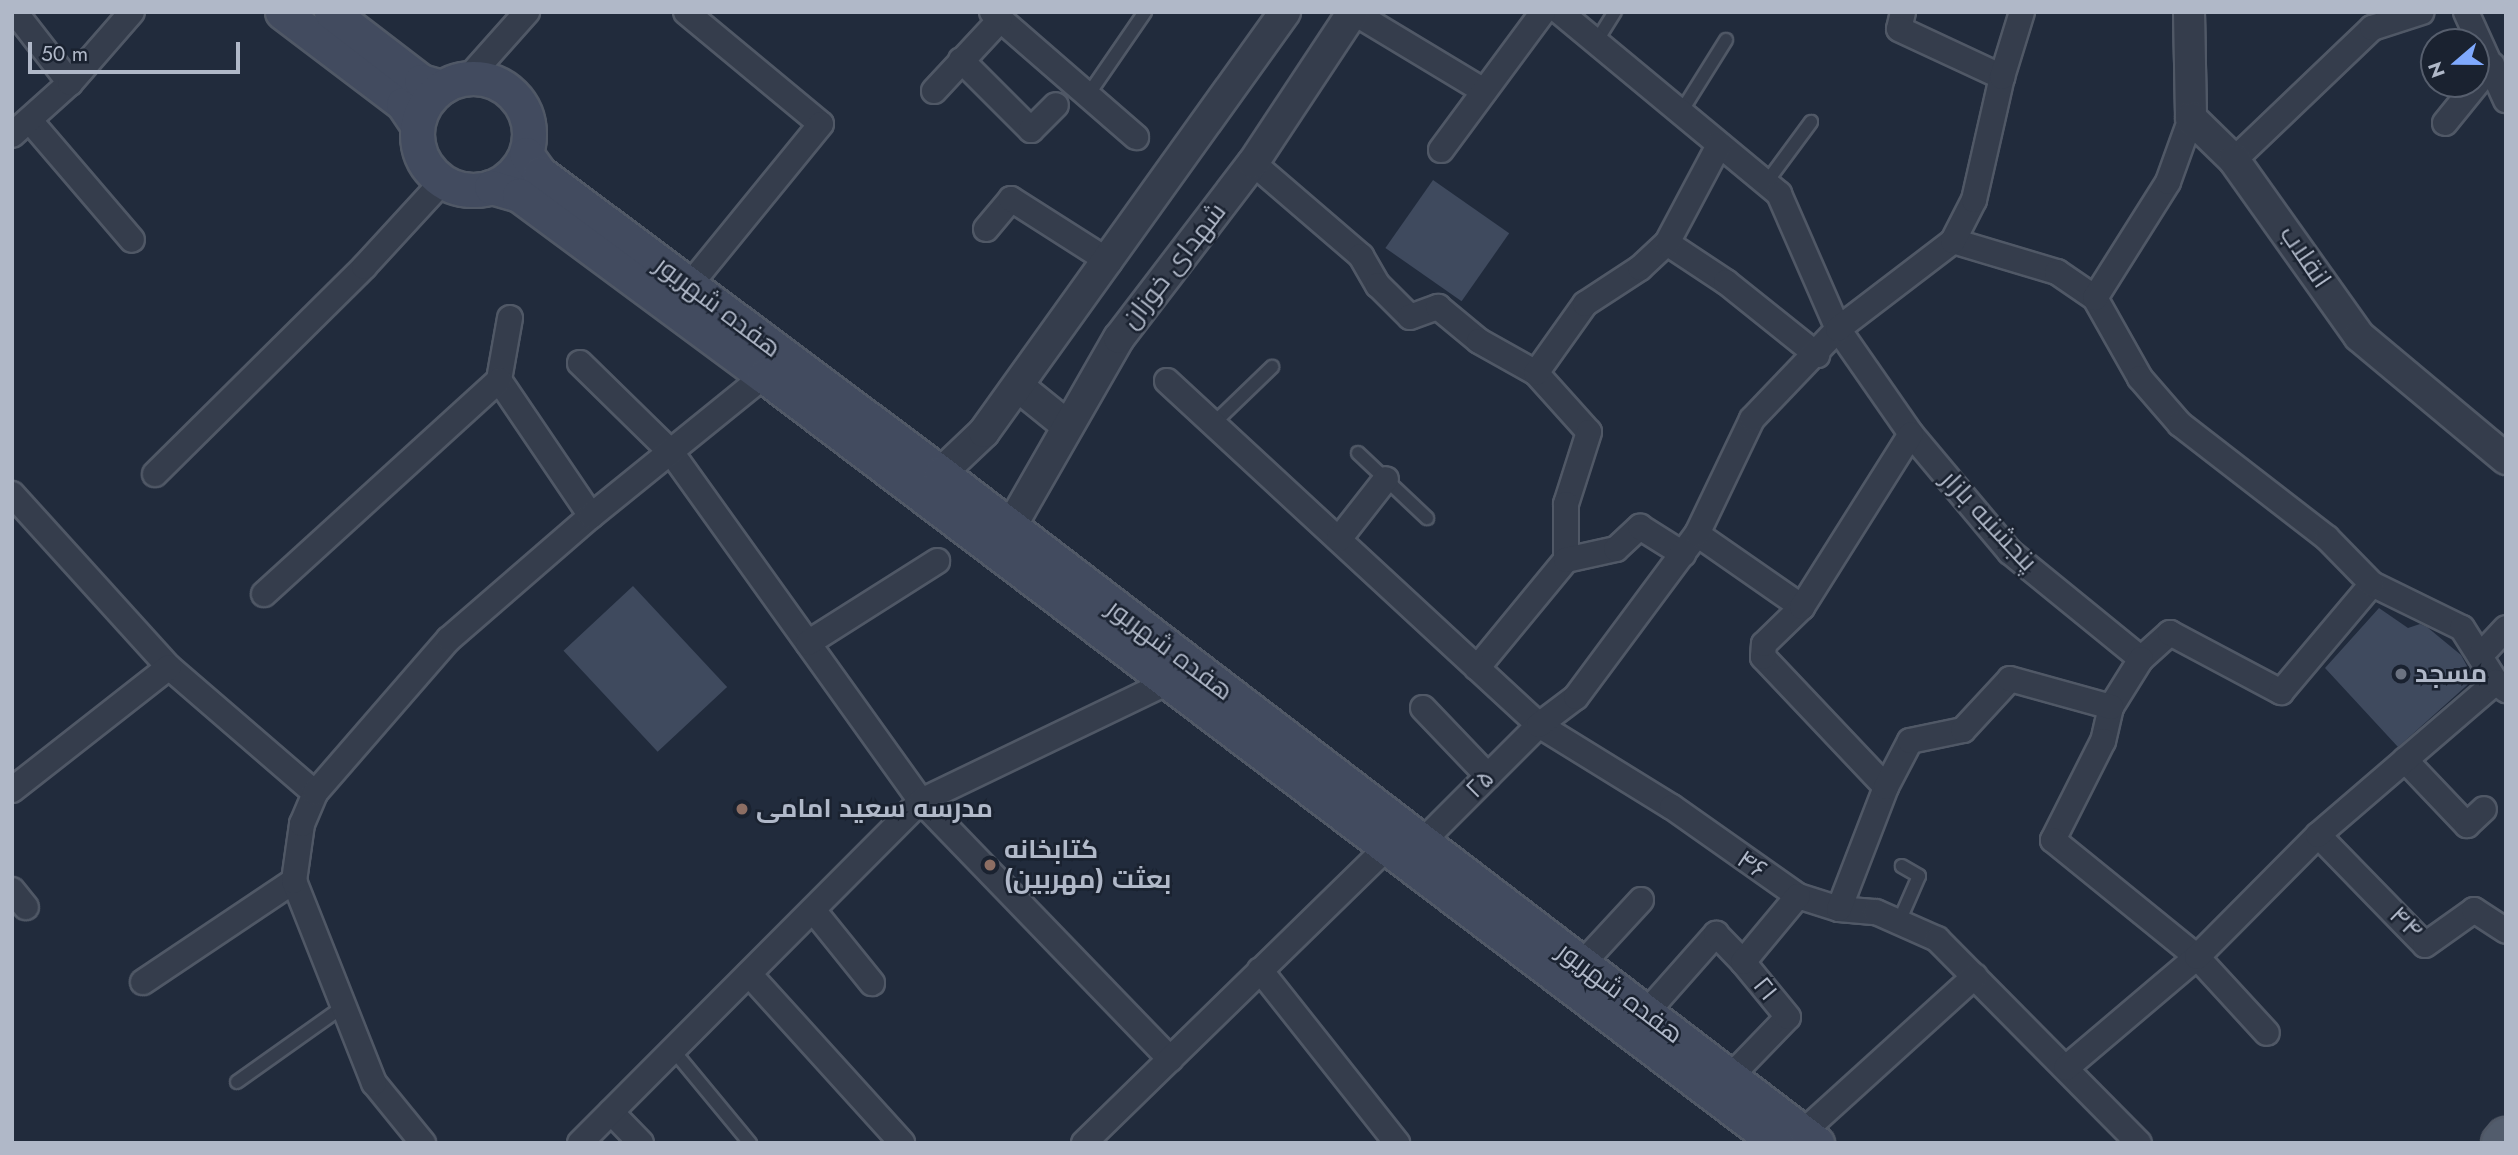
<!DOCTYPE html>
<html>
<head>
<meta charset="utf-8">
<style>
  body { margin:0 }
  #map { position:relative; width:2518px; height:1155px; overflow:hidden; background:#212b3c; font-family:Jost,Cairo,sans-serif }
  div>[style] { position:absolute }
  .building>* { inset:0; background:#3f4a5e; transform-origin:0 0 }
  .roads { filter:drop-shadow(2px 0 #505866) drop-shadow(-2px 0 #505866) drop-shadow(0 2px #505866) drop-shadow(0 -2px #505866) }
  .service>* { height:12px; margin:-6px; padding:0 6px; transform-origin:6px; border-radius:6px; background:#353d4c }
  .minor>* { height:24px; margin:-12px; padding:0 12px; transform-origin:12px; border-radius:12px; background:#353d4c }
  .tertiary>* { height:30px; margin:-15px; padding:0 15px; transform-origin:15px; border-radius:15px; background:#353d4c }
  .secondary>* { height:33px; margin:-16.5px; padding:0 16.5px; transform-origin:16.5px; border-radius:16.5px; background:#424b5f }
  .secondary>.ring { margin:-16.5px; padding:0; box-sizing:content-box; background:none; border:33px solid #424b5f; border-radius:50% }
  .primary>* { height:38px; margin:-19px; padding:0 19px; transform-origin:19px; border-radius:19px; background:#525c6c }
  .dots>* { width:19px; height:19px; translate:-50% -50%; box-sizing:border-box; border:4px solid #1a2230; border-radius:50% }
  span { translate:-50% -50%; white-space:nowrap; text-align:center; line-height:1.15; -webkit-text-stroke:5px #1a2230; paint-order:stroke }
  .street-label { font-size:26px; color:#b0b8c8 }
  .poi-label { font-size:26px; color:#b0b8c8; font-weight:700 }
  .left { translate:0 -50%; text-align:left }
  .frame { position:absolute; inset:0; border:14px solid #b0b8c8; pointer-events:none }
  .north { position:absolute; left:2420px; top:28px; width:70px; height:70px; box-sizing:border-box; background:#1a2230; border:2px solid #565e6d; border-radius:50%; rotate:250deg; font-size:19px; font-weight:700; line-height:28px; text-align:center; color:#b0b8c8 }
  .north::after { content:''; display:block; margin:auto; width:24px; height:32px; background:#7fa9fd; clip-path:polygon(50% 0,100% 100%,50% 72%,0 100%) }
  .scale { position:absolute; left:28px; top:42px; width:212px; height:32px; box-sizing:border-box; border:4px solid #b0b8c8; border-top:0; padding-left:9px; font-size:21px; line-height:24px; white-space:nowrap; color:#b0b8c8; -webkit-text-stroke:5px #1a2230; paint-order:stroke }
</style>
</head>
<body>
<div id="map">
  <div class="building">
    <div style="left:1433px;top:180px;width:93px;height:83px;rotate:35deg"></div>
    <div style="left:633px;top:586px;width:138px;height:95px;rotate:47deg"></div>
    <div style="clip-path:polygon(2379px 608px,2408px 628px,2420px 624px,2427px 627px,2461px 655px,2474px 679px,2398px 747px,2325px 668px)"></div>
  </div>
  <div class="roads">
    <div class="service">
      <div style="left:1596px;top:42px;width:36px;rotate:-58deg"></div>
      <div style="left:1088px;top:95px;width:101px;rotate:-55.5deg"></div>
      <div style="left:1681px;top:112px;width:85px;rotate:-58deg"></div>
      <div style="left:1766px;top:183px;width:76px;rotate:-53.6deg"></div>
      <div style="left:1214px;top:423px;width:81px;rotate:-44deg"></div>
      <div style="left:1358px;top:453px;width:95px;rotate:43.3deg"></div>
      <div style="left:1898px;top:924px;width:52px;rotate:-66.4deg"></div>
      <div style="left:1919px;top:876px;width:20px;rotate:-150deg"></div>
      <div style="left:673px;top:1050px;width:121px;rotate:50.4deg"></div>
      <div style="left:237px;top:1082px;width:128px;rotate:-35.4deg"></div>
    </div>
    <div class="minor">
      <div style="left:15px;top:12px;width:90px;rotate:52.2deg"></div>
      <div style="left:686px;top:12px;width:175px;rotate:39.7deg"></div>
      <div style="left:821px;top:124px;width:209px;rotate:129.2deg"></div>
      <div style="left:992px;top:12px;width:191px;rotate:41deg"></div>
      <div style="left:1353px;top:12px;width:153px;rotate:31.1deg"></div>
      <div style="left:1560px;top:12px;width:285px;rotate:39.7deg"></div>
      <div style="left:1779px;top:194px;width:147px;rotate:66.4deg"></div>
      <div style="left:1838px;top:329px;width:128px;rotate:55.2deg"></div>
      <div style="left:1911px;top:434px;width:154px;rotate:50deg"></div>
      <div style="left:2010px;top:552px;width:169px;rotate:39.2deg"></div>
      <div style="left:2141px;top:659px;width:39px;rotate:-42deg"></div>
      <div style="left:2170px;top:633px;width:126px;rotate:28deg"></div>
      <div style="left:2281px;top:692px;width:141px;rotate:-49.9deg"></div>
      <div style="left:2372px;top:584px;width:100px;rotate:26.1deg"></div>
      <div style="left:2462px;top:628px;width:64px;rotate:57.8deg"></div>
      <div style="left:1903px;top:12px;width:17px;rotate:103deg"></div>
      <div style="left:1899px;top:29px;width:114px;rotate:25deg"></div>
      <div style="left:2466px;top:12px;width:97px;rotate:65.6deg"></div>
      <div style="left:961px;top:60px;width:99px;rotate:45deg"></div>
      <div style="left:1031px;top:130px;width:35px;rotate:-45deg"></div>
      <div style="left:470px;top:76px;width:86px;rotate:-48.3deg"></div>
      <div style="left:934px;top:91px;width:96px;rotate:-47.1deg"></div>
      <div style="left:31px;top:122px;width:155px;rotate:49.4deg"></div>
      <div style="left:2445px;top:123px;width:75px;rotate:-51deg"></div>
      <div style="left:12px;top:135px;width:78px;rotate:-41.9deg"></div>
      <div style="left:70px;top:83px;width:94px;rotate:-48.9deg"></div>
      <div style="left:1441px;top:150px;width:172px;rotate:-53.5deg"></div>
      <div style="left:2234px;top:160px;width:191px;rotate:-43.7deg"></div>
      <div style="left:2372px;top:28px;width:52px;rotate:-17.7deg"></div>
      <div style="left:1253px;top:163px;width:143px;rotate:40.7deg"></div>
      <div style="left:1361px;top:256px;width:34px;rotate:60deg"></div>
      <div style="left:1378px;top:285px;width:45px;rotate:45deg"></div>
      <div style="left:1410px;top:317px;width:30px;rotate:-20deg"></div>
      <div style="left:1438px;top:307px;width:53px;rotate:39.7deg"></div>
      <div style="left:1479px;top:341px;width:65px;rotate:29.3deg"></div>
      <div style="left:1536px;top:373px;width:79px;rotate:48.1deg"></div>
      <div style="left:1589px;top:432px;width:76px;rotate:107.7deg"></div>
      <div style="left:1566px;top:504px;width:56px;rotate:90deg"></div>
      <div style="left:1566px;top:560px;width:140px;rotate:129.5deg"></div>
      <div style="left:986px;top:229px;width:39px;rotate:-50deg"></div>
      <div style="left:1011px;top:199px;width:117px;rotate:32.5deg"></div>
      <div style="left:1953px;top:241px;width:109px;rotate:16.6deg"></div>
      <div style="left:2057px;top:272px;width:46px;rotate:34.4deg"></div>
      <div style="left:2095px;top:298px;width:92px;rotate:60.6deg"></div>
      <div style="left:2140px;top:378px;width:61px;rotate:49deg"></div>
      <div style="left:2180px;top:424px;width:186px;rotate:37.8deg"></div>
      <div style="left:2327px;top:538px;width:64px;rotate:45.6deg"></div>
      <div style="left:1667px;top:243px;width:71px;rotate:33.5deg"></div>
      <div style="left:1726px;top:282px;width:117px;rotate:38.7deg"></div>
      <div style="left:2095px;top:298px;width:137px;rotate:-57.8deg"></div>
      <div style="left:2168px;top:182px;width:68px;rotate:-70.2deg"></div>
      <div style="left:510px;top:318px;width:63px;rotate:100.1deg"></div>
      <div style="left:499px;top:380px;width:164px;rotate:55.9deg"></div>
      <div style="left:580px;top:363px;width:127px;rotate:44.4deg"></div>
      <div style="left:671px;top:452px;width:429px;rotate:54.4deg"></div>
      <div style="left:921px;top:801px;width:359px;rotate:46deg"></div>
      <div style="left:1536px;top:373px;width:85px;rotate:-54.6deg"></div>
      <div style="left:1585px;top:304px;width:66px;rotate:-33.2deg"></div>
      <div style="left:1640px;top:268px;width:37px;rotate:-43deg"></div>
      <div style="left:1667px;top:243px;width:111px;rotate:-62deg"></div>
      <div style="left:1167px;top:381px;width:507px;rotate:42.76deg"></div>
      <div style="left:1539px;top:725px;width:156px;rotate:31.7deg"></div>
      <div style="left:1672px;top:807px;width:154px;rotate:35.2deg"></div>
      <div style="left:1798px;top:896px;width:43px;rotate:17.6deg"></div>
      <div style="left:1839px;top:909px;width:37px;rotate:5deg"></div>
      <div style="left:1876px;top:912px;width:67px;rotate:23.9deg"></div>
      <div style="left:1937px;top:939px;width:287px;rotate:45.3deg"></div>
      <div style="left:155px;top:474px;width:294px;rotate:-44.7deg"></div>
      <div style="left:364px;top:267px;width:117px;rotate:-47.4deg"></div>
      <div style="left:12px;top:494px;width:234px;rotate:47.8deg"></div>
      <div style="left:169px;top:667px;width:193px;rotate:40.8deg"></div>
      <div style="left:1697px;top:534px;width:128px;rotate:34.8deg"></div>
      <div style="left:1339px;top:539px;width:76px;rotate:-51.9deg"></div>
      <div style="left:1566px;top:560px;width:51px;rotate:-12.4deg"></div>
      <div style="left:1616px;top:549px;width:33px;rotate:-43deg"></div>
      <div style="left:1640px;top:527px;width:51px;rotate:32.1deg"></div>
      <div style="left:264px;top:594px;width:318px;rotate:-42.3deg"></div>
      <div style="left:808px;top:643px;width:153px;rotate:-32.4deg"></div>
      <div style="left:2480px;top:656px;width:38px;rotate:-47deg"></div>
      <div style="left:2141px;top:659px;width:57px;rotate:122deg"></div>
      <div style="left:2111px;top:707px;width:35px;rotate:103deg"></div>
      <div style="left:2103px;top:741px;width:111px;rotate:116.8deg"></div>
      <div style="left:2053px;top:840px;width:186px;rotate:39.1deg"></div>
      <div style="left:2197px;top:957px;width:103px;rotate:47.4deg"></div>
      <div style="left:1423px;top:708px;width:94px;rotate:46.3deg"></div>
      <div style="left:2405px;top:760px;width:90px;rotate:46.4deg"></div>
      <div style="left:2467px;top:825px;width:23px;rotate:-43deg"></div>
      <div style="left:1886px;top:787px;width:179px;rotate:-133.4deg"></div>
      <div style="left:1763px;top:657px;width:13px;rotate:-86deg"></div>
      <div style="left:1764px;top:644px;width:53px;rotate:-44.2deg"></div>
      <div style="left:1802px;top:607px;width:204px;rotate:-57.8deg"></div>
      <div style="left:12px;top:790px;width:199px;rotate:-38.1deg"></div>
      <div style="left:2318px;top:835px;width:153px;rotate:45.8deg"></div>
      <div style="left:2425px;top:945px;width:60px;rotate:-35.5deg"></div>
      <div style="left:2474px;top:910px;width:38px;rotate:33deg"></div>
      <div style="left:1422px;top:842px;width:165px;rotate:-45deg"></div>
      <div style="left:1539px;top:725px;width:46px;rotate:-37.1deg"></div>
      <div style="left:1576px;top:697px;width:203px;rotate:-53.4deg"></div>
      <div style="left:1697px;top:534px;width:127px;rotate:-64.4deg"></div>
      <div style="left:1752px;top:419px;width:124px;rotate:-46.3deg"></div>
      <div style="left:1838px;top:329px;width:145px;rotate:-37.4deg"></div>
      <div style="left:1953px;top:241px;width:46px;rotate:-62.9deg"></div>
      <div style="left:1974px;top:200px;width:126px;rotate:-77.2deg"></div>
      <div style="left:2002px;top:77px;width:68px;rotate:-72.9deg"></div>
      <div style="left:12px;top:890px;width:22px;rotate:51deg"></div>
      <div style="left:1839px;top:909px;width:131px;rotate:-68.9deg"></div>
      <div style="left:1886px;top:787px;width:52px;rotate:-62.4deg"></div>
      <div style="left:1910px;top:741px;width:54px;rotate:-11.7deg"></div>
      <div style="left:1963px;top:730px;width:69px;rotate:-47.3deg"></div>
      <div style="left:2010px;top:679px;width:105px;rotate:15.5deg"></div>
      <div style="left:813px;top:910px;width:94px;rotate:51.1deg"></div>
      <div style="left:1582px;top:964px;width:87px;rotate:-47.3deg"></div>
      <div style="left:1260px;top:970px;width:221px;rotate:51.6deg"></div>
      <div style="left:749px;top:974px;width:228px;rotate:47.8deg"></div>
      <div style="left:143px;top:982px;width:182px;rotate:-33.8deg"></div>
      <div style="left:1646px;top:1013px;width:106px;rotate:-48.5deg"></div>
      <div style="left:1716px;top:934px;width:39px;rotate:46deg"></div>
      <div style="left:2066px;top:1068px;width:172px;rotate:-40.3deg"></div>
      <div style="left:2197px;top:957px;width:172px;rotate:-45.2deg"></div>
      <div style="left:2318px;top:835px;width:235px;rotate:-40.7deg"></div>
      <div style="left:2496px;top:682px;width:13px;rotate:39deg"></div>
      <div style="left:1730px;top:1077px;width:83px;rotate:-46deg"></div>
      <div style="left:1788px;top:1017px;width:71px;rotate:-129.3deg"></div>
      <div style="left:1743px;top:962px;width:86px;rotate:-50.2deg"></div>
      <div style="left:611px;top:1112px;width:43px;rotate:45.9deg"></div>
      <div style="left:1803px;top:1132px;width:232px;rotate:-42.2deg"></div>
      <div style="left:423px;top:1143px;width:77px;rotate:-129.2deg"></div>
      <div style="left:374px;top:1083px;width:217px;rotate:-111.6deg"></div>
      <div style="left:294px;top:881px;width:58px;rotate:-82deg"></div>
      <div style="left:302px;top:824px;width:34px;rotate:-67deg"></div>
      <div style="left:315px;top:793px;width:204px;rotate:-49deg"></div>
      <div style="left:449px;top:639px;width:188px;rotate:-40.9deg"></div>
      <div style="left:591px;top:516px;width:223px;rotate:-39deg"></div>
      <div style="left:580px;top:1143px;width:483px;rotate:-45.1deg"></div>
      <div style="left:921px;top:801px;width:274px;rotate:-25.7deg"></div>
      <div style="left:1084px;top:1143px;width:424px;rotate:-44.3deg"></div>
    </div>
    <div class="tertiary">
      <div style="left:2189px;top:12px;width:106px;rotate:88.9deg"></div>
      <div style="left:2191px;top:118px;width:60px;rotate:44.3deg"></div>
      <div style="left:2234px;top:160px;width:216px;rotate:54.6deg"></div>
      <div style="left:2359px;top:336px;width:192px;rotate:39.9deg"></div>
      <div style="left:1018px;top:386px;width:60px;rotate:39deg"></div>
      <div style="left:941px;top:473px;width:59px;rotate:-43.6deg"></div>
      <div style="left:984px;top:432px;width:517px;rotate:-54.37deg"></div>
      <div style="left:1010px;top:528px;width:219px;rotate:-60.2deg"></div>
      <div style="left:1119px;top:338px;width:220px;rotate:-52.6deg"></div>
      <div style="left:1253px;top:163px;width:181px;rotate:-56.5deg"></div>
    </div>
    <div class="secondary">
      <div style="left:282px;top:12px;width:152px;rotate:37.2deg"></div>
      <div style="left:403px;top:104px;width:25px;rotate:56deg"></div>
      <div style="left:331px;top:12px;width:113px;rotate:37.5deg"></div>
      <div style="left:421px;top:81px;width:22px;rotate:16deg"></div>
      <div class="ring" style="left:417px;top:78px;width:79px;height:79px"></div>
      <div style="left:526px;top:154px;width:24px;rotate:54deg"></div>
      <div style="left:540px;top:173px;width:501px;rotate:36.8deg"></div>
      <div style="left:941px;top:473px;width:1103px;rotate:37.41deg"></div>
      <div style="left:491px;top:187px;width:29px;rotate:16deg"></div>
      <div style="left:519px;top:195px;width:305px;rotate:36.5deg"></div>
      <div style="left:764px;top:376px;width:1271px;rotate:37.13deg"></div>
    </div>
    <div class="primary">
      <div style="left:2501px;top:1143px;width:8px;rotate:-50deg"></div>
    </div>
  </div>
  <div class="dots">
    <div style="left:2401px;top:674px;background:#6b7280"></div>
    <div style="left:742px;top:809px;background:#8d6e63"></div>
    <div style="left:990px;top:865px;background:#8d6e63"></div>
  </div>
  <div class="street-label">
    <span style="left:2305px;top:257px;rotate:56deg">انقلاب</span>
    <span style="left:1174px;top:266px;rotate:-52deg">شهدای خوزان</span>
    <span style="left:718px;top:307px;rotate:37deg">هفده شهریور</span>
    <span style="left:1989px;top:521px;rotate:47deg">پنجشنبه بازار</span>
    <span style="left:1170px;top:650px;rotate:37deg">هفده شهریور</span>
    <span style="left:1480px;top:784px;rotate:-45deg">۲۵</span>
    <span style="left:1752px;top:865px;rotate:34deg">۴۶</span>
    <span style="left:2406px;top:923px;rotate:44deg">۴۴</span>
    <span style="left:1765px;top:989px;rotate:51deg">۲۱</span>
    <span style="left:1620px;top:993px;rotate:37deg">هفده شهریور</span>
  </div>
  <div class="poi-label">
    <span class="left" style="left:2415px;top:674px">مسجد</span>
    <span class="left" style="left:756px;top:809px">مدرسه سعید امامی</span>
    <span class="left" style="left:1004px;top:865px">کتابخانه<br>بعثت (مهربین)</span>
  </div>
  <div class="frame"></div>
  <div class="north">N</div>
  <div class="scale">50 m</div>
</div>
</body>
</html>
